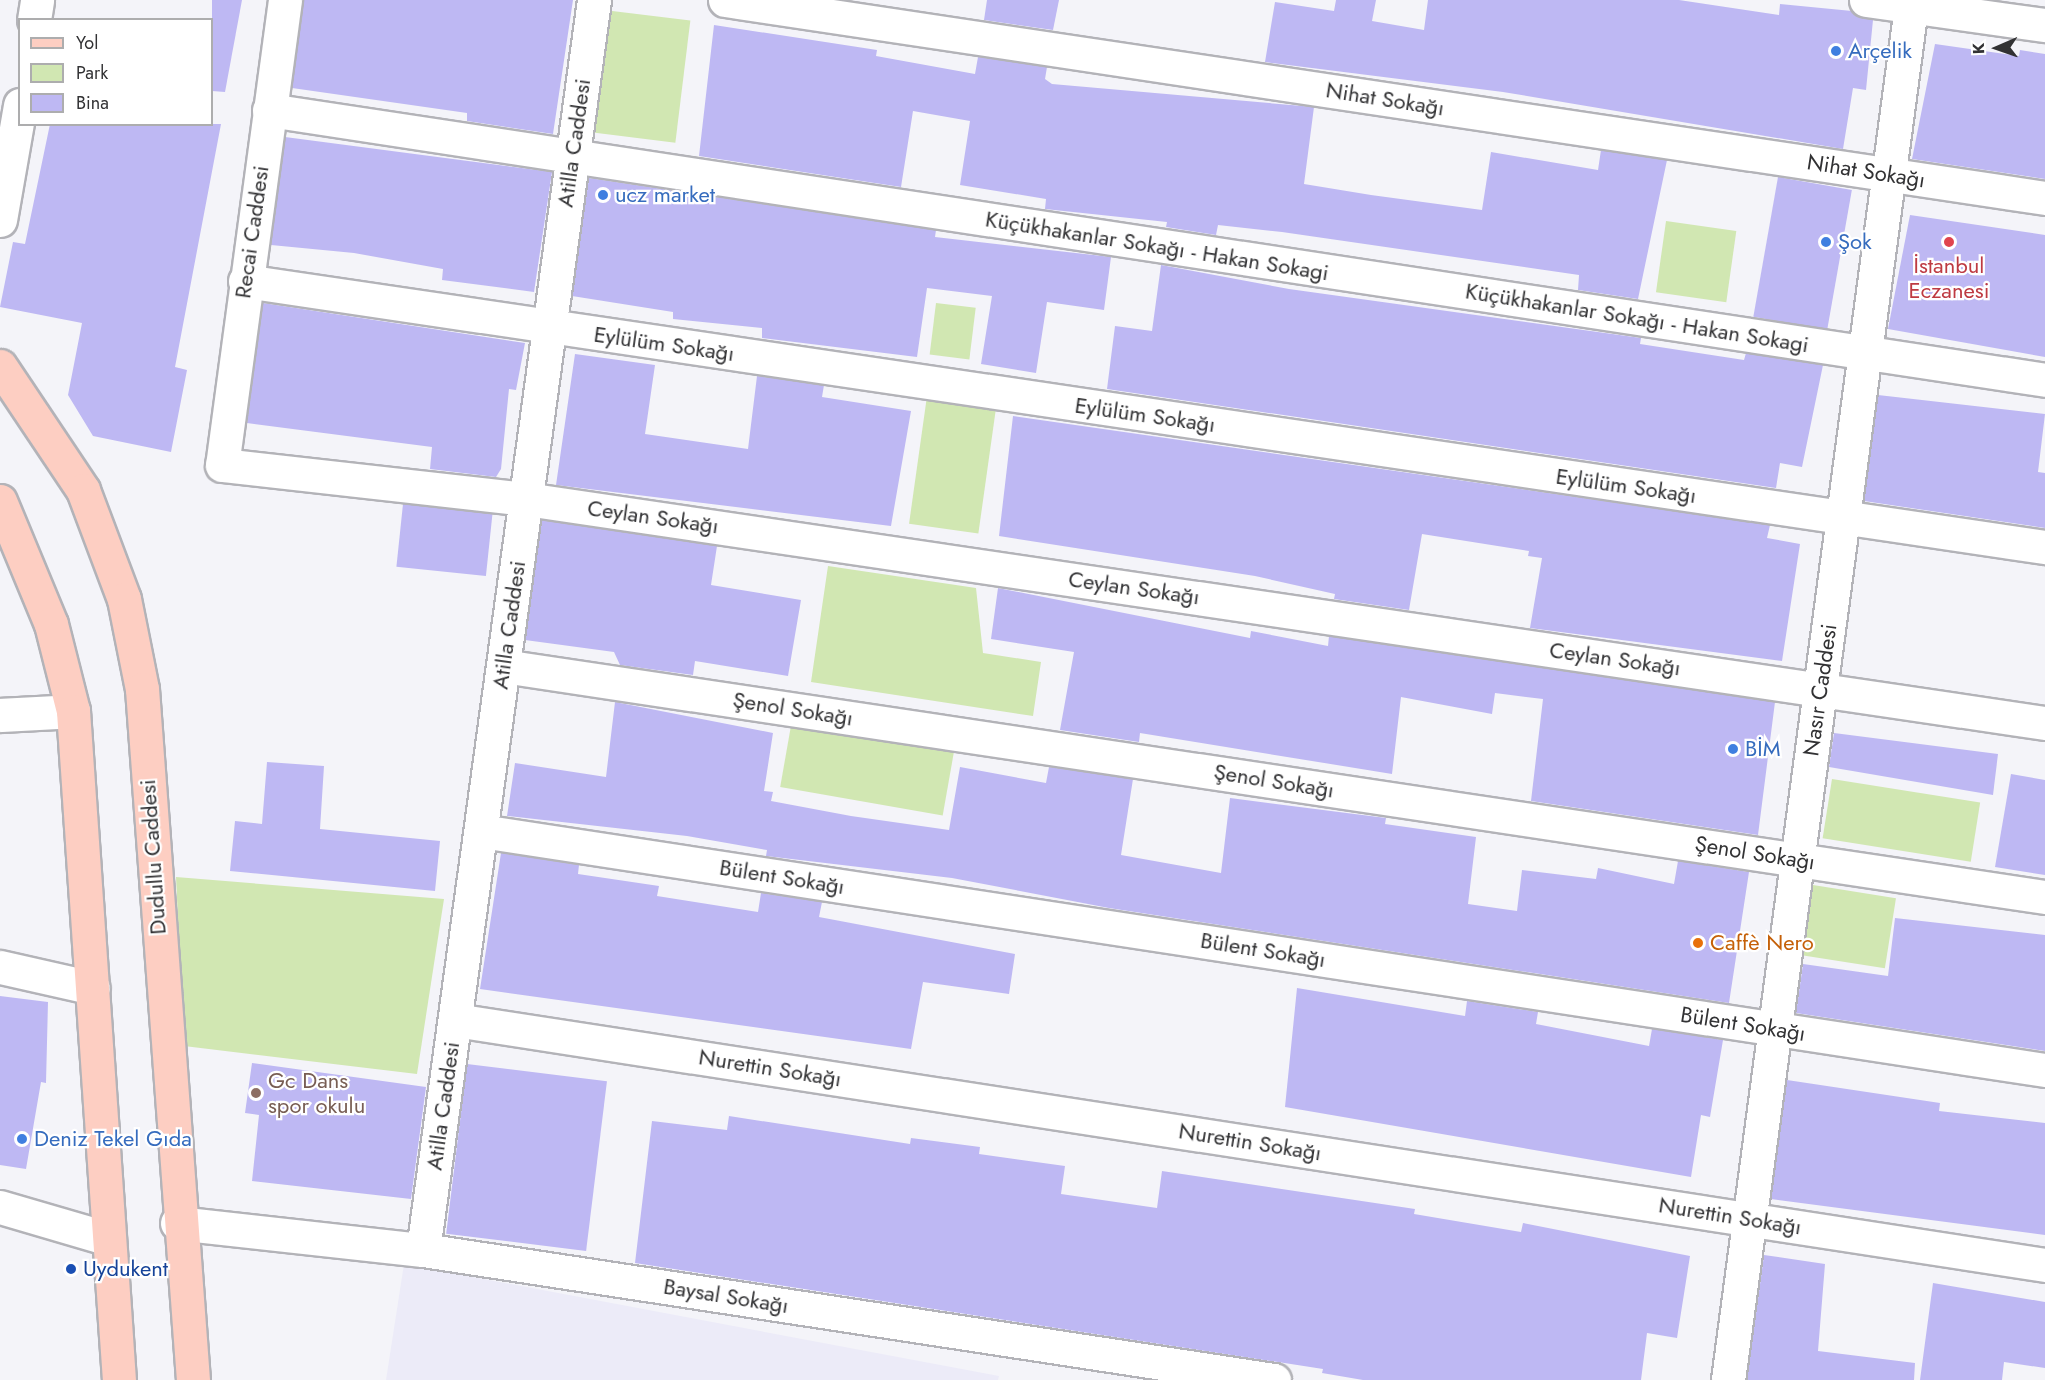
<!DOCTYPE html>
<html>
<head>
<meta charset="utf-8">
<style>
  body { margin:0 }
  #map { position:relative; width:2045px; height:1380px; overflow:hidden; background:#f4f4f9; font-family:Jost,sans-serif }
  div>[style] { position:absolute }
  .built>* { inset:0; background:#ecebf8 }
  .green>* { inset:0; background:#d1e7b2; transform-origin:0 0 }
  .building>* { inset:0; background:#beb8f3; transform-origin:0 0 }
  .roads { filter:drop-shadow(2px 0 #b3b3b8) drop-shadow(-2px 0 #b3b3b8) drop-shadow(0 2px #b3b3b8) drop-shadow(0 -2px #b3b3b8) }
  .minor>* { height:33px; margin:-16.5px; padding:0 16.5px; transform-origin:16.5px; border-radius:16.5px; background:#fff }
  .major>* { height:33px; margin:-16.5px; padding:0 16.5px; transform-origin:16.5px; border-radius:16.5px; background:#fdcec2 }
  .dots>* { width:16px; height:16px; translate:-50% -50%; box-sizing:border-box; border:3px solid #fff; border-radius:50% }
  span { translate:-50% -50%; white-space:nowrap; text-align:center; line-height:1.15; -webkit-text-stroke:4.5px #fff; paint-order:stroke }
  .shop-label { font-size:22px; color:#366cbe }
  .left { translate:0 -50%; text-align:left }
  .street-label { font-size:22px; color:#323234 }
  .health-label { font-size:22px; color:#be3a42 }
  .food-label { font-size:22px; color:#c56008 }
  .education-label { font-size:22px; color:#785e54 }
  .transit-label { font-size:22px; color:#164399 }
  .legend { position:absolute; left:18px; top:18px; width:195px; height:108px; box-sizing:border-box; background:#fff; border:2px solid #adadae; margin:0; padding:8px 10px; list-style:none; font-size:18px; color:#323234 }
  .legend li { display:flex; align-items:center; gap:12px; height:30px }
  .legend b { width:30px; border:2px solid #adadae }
  .north { position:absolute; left:1967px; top:18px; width:60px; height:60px; -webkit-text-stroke:4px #fff; paint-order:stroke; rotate:268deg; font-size:16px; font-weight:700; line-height:24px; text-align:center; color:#323234 }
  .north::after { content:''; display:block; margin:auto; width:21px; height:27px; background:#323234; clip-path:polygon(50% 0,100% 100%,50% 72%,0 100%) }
</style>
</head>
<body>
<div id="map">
  <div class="built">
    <div style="clip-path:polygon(404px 1264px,999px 1376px,998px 1380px,386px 1380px)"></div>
  </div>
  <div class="green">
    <div style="left:604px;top:10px;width:87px;height:123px;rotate:7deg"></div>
    <div style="left:1666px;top:221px;width:71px;height:72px;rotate:8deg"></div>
    <div style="left:936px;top:303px;width:40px;height:52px;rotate:7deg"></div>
    <div style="left:927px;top:396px;width:70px;height:129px;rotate:8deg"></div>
    <div style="clip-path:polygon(828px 566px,976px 588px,983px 653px,1041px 662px,1033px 716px,811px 682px)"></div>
    <div style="left:792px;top:720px;width:165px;height:68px;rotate:10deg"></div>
    <div style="left:1832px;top:779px;width:150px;height:60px;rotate:9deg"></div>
    <div style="clip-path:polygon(176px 877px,444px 899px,417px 1074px,184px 1046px)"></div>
    <div style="left:1813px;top:885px;width:84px;height:71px;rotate:9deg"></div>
  </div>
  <div class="building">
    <div style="clip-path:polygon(212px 0,242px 0,225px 92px,212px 91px)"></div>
    <div style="clip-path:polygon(303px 0,573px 0,553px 134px,467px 121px,467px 113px,292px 88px)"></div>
    <div style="clip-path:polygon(987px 0,1059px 0,1053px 30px,984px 20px)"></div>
    <div style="clip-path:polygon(1336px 0,1376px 0,1372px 21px,1424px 30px,1428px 0,1679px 0,1779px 15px,1780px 4px,1852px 11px,1873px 20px,1866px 90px,1853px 88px,1843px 149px,1503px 92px,1265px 62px,1275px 2px,1334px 11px)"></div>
    <div style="clip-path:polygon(714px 25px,877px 50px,876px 56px,975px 74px,978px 57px,1047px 67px,1045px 79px,1052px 84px,1314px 107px,1304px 184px,1371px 195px,1482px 210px,1491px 152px,1598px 170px,1601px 150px,1667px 160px,1638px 299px,1578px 290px,1579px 275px,1282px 232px,1218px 225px,1216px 235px,1166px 227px,1167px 222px,1045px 209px,1046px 199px,960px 185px,970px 121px,913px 111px,901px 187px,699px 156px)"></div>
    <div style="clip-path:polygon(1935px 44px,2019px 56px,2020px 50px,2045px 54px,2045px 179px,1912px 159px)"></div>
    <div style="clip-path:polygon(50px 124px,221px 124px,175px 367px,187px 370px,171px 452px,93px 436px,68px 395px,82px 323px,0 307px,13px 242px,25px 244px)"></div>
    <div style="clip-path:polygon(285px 137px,552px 172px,534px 292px,442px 280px,443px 269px,354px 253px,271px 245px)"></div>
    <div style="left:1778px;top:177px;width:75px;height:142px;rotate:10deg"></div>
    <div style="clip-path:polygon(589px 178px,936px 230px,935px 237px,1111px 257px,1104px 310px,1047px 302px,1036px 373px,981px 364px,992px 296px,927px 288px,917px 357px,762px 338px,762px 328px,673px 319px,673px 312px,572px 296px)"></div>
    <div style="clip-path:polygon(1910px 215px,2045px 235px,2045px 357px,1888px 329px)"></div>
    <div style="clip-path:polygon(1161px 265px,1289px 289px,1641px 338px,1640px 344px,1744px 360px,1746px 353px,1823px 365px,1802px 467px,1780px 463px,1776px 488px,1107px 389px,1115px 326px,1152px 331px)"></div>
    <div style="clip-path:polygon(263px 303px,525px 343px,516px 390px,509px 389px,501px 469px,496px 477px,430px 469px,432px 447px,247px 423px)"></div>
    <div style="clip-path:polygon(575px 354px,655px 365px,645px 434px,748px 449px,757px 376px,824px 385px,822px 397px,911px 411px,891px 526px,556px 485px)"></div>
    <div style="clip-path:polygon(1878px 395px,2045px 414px,2038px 472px,2045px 473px,2045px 528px,1864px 501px)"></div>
    <div style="clip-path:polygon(1013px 416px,1770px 525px,1767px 538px,1800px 544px,1782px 661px,1530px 628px,1542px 558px,1528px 556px,1529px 551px,1422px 534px,1409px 610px,1334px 599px,1335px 594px,1255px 576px,999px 536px)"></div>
    <div style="left:403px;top:504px;width:90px;height:63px;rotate:6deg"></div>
    <div style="clip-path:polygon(542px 520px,717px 546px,711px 585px,801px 600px,788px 676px,695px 661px,693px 675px,620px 665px,614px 652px,525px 640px)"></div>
    <div style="clip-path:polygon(998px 588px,1250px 638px,1251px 631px,1328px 646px,1329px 636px,1775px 702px,1758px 835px,1531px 801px,1543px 699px,1495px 693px,1492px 714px,1401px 697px,1392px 774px,1140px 733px,1139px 742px,1060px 730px,1074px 652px,991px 639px)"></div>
    <div style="clip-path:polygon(615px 702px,773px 733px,764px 791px,773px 792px,771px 801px,851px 816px,949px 830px,960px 767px,1046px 783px,1049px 767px,1133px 779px,1121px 855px,1221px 873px,1230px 798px,1386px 818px,1385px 824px,1476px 837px,1468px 904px,1517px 911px,1522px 870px,1596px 879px,1598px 868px,1674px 884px,1678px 861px,1749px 872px,1729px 1003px,1109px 908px,952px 878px,766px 856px,767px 850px,687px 836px,507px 816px,515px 763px,606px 777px)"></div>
    <div style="clip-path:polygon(1834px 733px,1998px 754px,1993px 795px,1829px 767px)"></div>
    <div style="clip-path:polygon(267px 762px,324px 766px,320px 829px,440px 841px,435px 891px,230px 871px,235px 821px,262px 824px)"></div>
    <div style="clip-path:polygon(2011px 774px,2045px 780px,2045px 875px,1995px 867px)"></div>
    <div style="clip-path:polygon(501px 853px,579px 865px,578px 874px,659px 886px,657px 896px,758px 912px,761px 893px,822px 902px,819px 917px,1015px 954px,1009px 994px,923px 982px,911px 1049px,480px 989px)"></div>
    <div style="clip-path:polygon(1895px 918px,2045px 935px,2045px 1051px,1796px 1013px,1803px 964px,1888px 976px)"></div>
    <div style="clip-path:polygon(1297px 988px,1465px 1016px,1467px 1001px,1538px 1012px,1536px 1024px,1649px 1046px,1652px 1029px,1723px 1040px,1710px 1117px,1701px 1115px,1691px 1177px,1285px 1107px)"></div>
    <div style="clip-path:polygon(0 996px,48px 1002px,46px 1083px,41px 1082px,26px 1169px,0 1165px)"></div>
    <div style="clip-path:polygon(252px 1063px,426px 1087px,411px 1199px,252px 1181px,259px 1115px,245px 1113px)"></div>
    <div style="left:467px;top:1064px;width:141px;height:171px;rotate:7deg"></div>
    <div style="clip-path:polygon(1787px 1080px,1940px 1103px,1939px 1111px,2045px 1123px,2045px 1235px,1771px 1199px)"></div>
    <div style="clip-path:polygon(729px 1116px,910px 1144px,911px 1138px,980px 1147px,979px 1154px,1065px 1166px,1061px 1194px,1157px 1208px,1162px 1171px,1415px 1209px,1414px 1214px,1521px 1232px,1523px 1223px,1690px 1256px,1677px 1338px,1647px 1333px,1641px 1380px,1363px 1380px,1322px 1373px,1323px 1369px,635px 1263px,652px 1121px,727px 1130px)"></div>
    <div style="clip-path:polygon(1764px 1255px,1825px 1264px,1818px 1351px,1915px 1363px,1914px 1380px,1747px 1380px)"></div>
    <div style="clip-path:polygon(1933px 1283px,2045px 1302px,2045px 1368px,2004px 1362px,2002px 1380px,1920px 1380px)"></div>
  </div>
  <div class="roads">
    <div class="minor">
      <div style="left:285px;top:0;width:469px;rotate:97.7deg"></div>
      <div style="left:222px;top:465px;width:306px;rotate:6.4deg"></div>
      <div style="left:526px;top:499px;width:1535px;rotate:8.39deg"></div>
      <div style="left:725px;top:0;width:1335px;rotate:8.53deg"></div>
      <div style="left:1866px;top:0;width:181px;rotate:8deg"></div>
      <div style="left:34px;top:20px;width:20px;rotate:-81deg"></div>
      <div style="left:269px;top:110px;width:1796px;rotate:8.64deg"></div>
      <div style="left:0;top:220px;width:117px;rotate:-80.1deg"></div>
      <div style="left:245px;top:281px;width:1820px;rotate:8.41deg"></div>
      <div style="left:503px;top:666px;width:1559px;rotate:8.52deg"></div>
      <div style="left:0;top:715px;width:73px;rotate:-3.1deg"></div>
      <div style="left:481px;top:831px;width:1582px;rotate:8.69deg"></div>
      <div style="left:0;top:967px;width:95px;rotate:12.7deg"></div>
      <div style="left:455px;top:1020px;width:1609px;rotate:8.76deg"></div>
      <div style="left:0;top:1207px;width:110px;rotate:16.3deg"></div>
      <div style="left:177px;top:1223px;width:247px;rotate:6.3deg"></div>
      <div style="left:423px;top:1250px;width:861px;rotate:8.69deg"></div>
      <div style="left:423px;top:1250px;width:1262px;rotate:-82.21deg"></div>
      <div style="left:1728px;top:1380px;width:1392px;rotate:-82.41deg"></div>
    </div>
    <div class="major">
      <div style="left:0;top:366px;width:149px;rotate:56.2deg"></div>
      <div style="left:83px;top:490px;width:116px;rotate:69.4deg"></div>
      <div style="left:124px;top:599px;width:92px;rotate:78.7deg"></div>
      <div style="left:142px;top:689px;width:693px;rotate:85.78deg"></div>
      <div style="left:0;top:501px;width:133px;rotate:67.5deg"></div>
      <div style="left:51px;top:624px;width:90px;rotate:75.8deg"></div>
      <div style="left:73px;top:711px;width:671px;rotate:86.07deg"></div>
    </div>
  </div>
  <div class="dots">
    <div style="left:1836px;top:51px;background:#3f7fe0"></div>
    <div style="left:603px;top:195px;background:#3f7fe0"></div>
    <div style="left:1826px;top:242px;background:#3f7fe0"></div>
    <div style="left:1949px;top:242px;background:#e0444e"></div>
    <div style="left:1733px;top:749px;background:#3f7fe0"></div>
    <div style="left:1698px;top:943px;background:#e8710a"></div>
    <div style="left:256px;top:1093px;background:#8d6e63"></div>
    <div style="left:22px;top:1139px;background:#3f7fe0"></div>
    <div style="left:71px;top:1269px;background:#1a4fb4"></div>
  </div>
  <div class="shop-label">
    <span class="left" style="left:1848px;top:51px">Arçelik</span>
    <span class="left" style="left:615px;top:195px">ucz market</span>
    <span class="left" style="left:1838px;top:242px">Şok</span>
    <span class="left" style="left:1745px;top:749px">BİM</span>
    <span class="left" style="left:34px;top:1139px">Deniz Tekel Gıda</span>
  </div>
  <div class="street-label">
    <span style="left:1385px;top:99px;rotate:9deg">Nihat Sokağı</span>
    <span style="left:574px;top:143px;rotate:-82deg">Atilla Caddesi</span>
    <span style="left:1866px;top:171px;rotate:9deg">Nihat Sokağı</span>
    <span style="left:252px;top:232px;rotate:-82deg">Recai Caddesi</span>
    <span style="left:1157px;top:246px;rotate:9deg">Küçükhakanlar Sokağı - Hakan Sokagi</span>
    <span style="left:1637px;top:318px;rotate:9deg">Küçükhakanlar Sokağı - Hakan Sokagi</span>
    <span style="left:664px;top:344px;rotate:8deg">Eylülüm Sokağı</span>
    <span style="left:1145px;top:415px;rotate:8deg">Eylülüm Sokağı</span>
    <span style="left:1626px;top:486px;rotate:8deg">Eylülüm Sokağı</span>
    <span style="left:653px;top:517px;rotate:8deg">Ceylan Sokağı</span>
    <span style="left:1134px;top:588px;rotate:8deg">Ceylan Sokağı</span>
    <span style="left:509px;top:625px;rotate:-82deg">Atilla Caddesi</span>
    <span style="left:1615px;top:659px;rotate:8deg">Ceylan Sokağı</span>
    <span style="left:1820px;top:690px;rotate:-82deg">Nasır Caddesi</span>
    <span style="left:793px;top:709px;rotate:9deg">Şenol Sokağı</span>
    <span style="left:1274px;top:781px;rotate:9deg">Şenol Sokağı</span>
    <span style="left:1755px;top:853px;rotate:9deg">Şenol Sokağı</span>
    <span style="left:153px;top:857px;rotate:-94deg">Dudullu Caddesi</span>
    <span style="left:782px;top:877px;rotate:9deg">Bülent Sokağı</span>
    <span style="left:1263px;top:950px;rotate:9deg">Bülent Sokağı</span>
    <span style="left:1743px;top:1024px;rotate:9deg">Bülent Sokağı</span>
    <span style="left:770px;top:1068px;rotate:9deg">Nurettin Sokağı</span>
    <span style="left:443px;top:1106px;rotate:-82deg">Atilla Caddesi</span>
    <span style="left:1250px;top:1142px;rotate:9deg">Nurettin Sokağı</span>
    <span style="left:1730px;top:1216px;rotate:9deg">Nurettin Sokağı</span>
    <span style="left:726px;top:1296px;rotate:9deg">Baysal Sokağı</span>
  </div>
  <div class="health-label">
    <span style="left:1949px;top:278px">İstanbul<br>Eczanesi</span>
  </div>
  <div class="food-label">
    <span class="left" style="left:1710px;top:943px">Caffè Nero</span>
  </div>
  <div class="education-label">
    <span class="left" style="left:268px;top:1093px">Gc Dans<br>spor okulu</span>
  </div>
  <div class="transit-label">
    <span class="left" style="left:83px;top:1269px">Uydukent</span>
  </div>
  <ul class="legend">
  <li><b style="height:8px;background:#fdcec2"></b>Yol</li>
  <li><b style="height:16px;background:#d1e7b2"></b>Park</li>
  <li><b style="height:16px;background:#beb8f3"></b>Bina</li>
  </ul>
  <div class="north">K</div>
</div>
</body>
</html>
